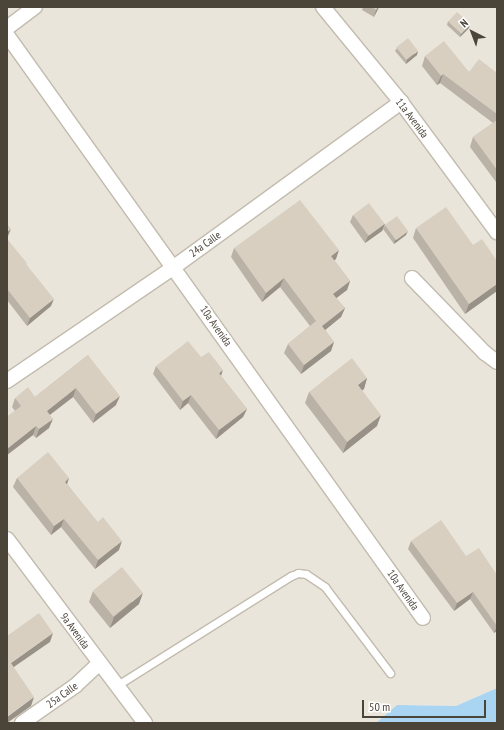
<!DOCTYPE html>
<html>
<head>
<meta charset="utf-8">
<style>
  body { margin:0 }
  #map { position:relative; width:504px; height:730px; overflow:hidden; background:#f6f3ec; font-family:"PT Sans Narrow",sans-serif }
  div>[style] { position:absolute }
  .residential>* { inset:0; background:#eae5da }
  .water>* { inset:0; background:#a9d4f2 }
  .roads { filter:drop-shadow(1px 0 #c2bbae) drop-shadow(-1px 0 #c2bbae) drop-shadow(0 1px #c2bbae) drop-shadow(0 -1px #c2bbae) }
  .lane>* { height:7px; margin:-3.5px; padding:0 3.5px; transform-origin:3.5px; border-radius:3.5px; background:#fff }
  .street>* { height:14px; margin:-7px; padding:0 7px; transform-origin:7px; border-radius:7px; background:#fff }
  .wall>* { inset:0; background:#bab2a6 }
  .shaded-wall>* { inset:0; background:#979187 }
  .building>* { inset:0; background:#d8cfc1; transform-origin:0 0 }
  span { translate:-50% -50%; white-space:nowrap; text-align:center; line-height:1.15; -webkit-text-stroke:4px #fff; paint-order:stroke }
  .street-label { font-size:11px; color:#4b4439 }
  .frame { position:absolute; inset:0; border:8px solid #4b4439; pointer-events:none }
  .north { position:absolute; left:452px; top:12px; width:40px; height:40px; -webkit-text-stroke:3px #fff; paint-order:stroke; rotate:318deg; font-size:11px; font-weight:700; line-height:16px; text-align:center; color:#4b4439 }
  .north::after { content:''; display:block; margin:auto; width:14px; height:18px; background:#4b4439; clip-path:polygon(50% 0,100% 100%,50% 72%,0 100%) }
  .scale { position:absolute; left:362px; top:700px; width:124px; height:18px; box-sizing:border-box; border:2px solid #4b4439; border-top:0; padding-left:5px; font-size:12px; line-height:14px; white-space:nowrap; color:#4b4439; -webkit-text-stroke:3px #fff; paint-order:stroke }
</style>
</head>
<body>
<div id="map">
  <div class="residential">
    <div style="clip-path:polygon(7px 7px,497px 7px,497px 688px,456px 706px,397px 705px,376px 723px,7px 723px)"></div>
  </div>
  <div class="water">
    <div style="clip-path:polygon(497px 688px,497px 723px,376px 723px,397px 705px,456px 706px)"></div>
  </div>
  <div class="roads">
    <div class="lane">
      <div style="left:116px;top:686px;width:207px;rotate:-32.2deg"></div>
      <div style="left:291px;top:576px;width:8px;rotate:-23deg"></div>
      <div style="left:298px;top:573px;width:8px;rotate:7deg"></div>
      <div style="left:306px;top:574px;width:23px;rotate:34deg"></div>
      <div style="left:325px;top:587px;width:108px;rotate:52.9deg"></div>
    </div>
    <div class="street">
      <div style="left:323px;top:7px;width:123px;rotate:50.6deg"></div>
      <div style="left:401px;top:102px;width:162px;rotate:53.6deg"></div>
      <div style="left:7px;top:28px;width:35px;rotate:-37deg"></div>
      <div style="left:7px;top:35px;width:716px;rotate:54.49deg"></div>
      <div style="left:412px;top:278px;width:105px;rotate:45.8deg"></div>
      <div style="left:485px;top:353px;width:15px;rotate:37deg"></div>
      <div style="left:7px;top:381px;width:202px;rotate:-34.3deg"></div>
      <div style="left:174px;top:267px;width:281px;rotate:-36deg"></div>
      <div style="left:7px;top:539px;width:230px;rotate:53.1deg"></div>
      <div style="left:22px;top:723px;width:65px;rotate:-34.9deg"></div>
      <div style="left:75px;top:686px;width:33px;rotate:-43deg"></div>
    </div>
  </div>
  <div class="wall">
    <div style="clip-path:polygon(363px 7px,379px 7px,374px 17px,362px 10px)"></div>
    <div style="clip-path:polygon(448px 21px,469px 28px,460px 37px,447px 25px)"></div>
    <div style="clip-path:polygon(397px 48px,417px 55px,406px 64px,395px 51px)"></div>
    <div style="clip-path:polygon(425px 56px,469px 72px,497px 73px,497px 181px,496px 182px,470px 147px,473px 137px,493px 123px,440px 83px,437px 85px,422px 66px)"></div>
    <div style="clip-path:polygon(353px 215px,385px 224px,382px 231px,365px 243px,350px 222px)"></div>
    <div style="clip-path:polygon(385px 225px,406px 235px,394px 244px,383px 229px)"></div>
    <div style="clip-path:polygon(416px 228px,473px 245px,497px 261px,497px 291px,465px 314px,413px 238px)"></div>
    <div style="clip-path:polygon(7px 239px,26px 265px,51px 306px,27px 326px,7px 300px)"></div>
    <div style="clip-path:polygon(234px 248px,336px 259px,334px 260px,350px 281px,347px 290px,336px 298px,345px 308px,341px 317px,325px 330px,334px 342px,331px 351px,301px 374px,284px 353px,288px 344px,310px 326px,280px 287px,262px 302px,231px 257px)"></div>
    <div style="clip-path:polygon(88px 355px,116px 405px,93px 423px,73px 397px,50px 415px,49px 428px,36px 438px,33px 435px,7px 455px,7px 417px,15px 411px,12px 407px,15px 398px,35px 397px)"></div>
    <div style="clip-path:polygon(201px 357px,221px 376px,247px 409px,243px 417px,216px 439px,188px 403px,180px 410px,153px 374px,156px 366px)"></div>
    <div style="clip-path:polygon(367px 378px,364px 389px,362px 390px,377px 426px,343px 453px,305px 403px,309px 392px)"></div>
    <div style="clip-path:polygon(17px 478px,69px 478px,67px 484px,119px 550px,95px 569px,61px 527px,51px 535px,13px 487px)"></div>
    <div style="clip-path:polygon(411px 541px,466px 556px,497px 575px,497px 631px,494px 633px,470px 599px,454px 611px,408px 549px)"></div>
    <div style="clip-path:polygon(93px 591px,139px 604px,110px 628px,89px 602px)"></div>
  </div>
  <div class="shaded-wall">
    <div style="clip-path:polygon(378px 7px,379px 7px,374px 17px,376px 10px)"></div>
    <div style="clip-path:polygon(470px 24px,469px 28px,460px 37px,461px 34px)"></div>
    <div style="clip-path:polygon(418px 51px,417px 55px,406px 64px,407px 60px)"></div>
    <div style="clip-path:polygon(443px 74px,440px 83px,437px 85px,441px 76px)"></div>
    <div style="clip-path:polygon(385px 224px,382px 231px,365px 243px,368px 236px)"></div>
    <div style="clip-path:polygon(11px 229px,8px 236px,7px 237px,7px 232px)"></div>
    <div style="clip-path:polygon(408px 231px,406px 235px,394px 244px,395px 240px)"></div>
    <div style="clip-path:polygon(339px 250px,336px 259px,328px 265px,331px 256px)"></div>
    <div style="clip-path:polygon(284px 278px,280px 287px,262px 302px,266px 293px)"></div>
    <div style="clip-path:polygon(350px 281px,347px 290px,330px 303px,333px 294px)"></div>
    <div style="clip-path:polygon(497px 284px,497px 291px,465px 314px,469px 304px)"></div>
    <div style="clip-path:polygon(54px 299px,51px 306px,27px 326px,30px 318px)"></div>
    <div style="clip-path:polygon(345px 308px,341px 317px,319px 335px,322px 326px)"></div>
    <div style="clip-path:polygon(334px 342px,331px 351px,301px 374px,304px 365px)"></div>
    <div style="clip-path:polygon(223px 370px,220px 379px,219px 373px)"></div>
    <div style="clip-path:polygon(367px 378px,364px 389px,354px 396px,358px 385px)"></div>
    <div style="clip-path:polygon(76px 388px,73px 397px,43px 420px,47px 411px)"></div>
    <div style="clip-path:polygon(191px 395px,188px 403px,180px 410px,183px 401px)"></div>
    <div style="clip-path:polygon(120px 396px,116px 405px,93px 423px,96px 414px)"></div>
    <div style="clip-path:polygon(247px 409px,243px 417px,216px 439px,219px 430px)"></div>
    <div style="clip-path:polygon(381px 415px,377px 426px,343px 453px,347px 442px)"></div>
    <div style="clip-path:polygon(53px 419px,49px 428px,36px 438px,39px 429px)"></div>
    <div style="clip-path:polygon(36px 426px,33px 435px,7px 455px,7px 449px)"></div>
    <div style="clip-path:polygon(69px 478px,66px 487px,65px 482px)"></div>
    <div style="clip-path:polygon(64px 519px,61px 527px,51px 535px,54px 526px)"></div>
    <div style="clip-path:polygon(122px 541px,119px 550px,95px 569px,98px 560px)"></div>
    <div style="clip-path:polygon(473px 592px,470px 599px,454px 611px,457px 603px)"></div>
    <div style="clip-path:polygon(143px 593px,139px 604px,110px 628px,114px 617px)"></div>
    <div style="clip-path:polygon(497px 626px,497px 631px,494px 633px)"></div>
    <div style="clip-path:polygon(53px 633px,50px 642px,8px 671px,11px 663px)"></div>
    <div style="clip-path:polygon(34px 697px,31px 706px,7px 723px,7px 717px)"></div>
  </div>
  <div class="building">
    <div style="clip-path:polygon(372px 7px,378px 7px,376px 10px)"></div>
    <div style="left:457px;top:12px;width:18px;height:13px;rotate:43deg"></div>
    <div style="left:408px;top:38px;width:16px;height:15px;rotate:52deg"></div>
    <div style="clip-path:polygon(444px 41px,469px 72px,479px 59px,497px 73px,497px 114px,443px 74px,441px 76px,425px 56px)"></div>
    <div style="clip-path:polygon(497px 120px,497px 170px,473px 137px)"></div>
    <div style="clip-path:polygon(300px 200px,339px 250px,331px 256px,350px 281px,333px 294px,345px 308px,322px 326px,334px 342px,304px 365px,288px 344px,316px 321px,284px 278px,266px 293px,234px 248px)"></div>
    <div style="left:369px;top:203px;width:26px;height:20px;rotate:53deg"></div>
    <div style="clip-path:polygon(446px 207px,473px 245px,482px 239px,497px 261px,497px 284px,469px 304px,416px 228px)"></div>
    <div style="left:397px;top:216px;width:19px;height:15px;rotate:54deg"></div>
    <div style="clip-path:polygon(7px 224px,11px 229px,7px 232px)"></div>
    <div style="clip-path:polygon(7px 239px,27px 263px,26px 264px,54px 299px,30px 318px,7px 289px)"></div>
    <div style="clip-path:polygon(188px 341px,201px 357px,209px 352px,223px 370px,219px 373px,247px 409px,219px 430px,191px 395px,183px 401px,156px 366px)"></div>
    <div style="clip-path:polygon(88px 355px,120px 396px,96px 414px,76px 388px,47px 411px,53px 419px,39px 429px,36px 426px,7px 449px,7px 417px,21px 406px,15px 398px,28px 387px,35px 397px)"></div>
    <div style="clip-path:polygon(352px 358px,367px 378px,358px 385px,381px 415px,347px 442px,309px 392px)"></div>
    <div style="clip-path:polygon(48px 452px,69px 478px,65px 482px,98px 522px,103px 517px,122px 541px,98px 560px,64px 519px,54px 526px,17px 478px)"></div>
    <div style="clip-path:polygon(441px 520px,466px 556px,479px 548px,497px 575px,497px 626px,473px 592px,457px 603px,411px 541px)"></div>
    <div style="left:122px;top:567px;width:33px;height:38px;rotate:51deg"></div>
    <div style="clip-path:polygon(39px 613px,53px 633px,11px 663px,34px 697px,7px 717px,7px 636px)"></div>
  </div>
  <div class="street-label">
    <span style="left:412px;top:118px;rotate:53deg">11a Avenida</span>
    <span style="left:205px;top:244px;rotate:-36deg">24a Calle</span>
    <span style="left:216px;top:326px;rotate:55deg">10a Avenida</span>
    <span style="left:403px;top:590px;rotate:55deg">10a Avenida</span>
    <span style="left:75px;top:631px;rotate:54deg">9a Avenida</span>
    <span style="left:62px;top:695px;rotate:-36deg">25a Calle</span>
  </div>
  <div class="frame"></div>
  <div class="north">N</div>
  <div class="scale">50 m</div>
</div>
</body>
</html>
